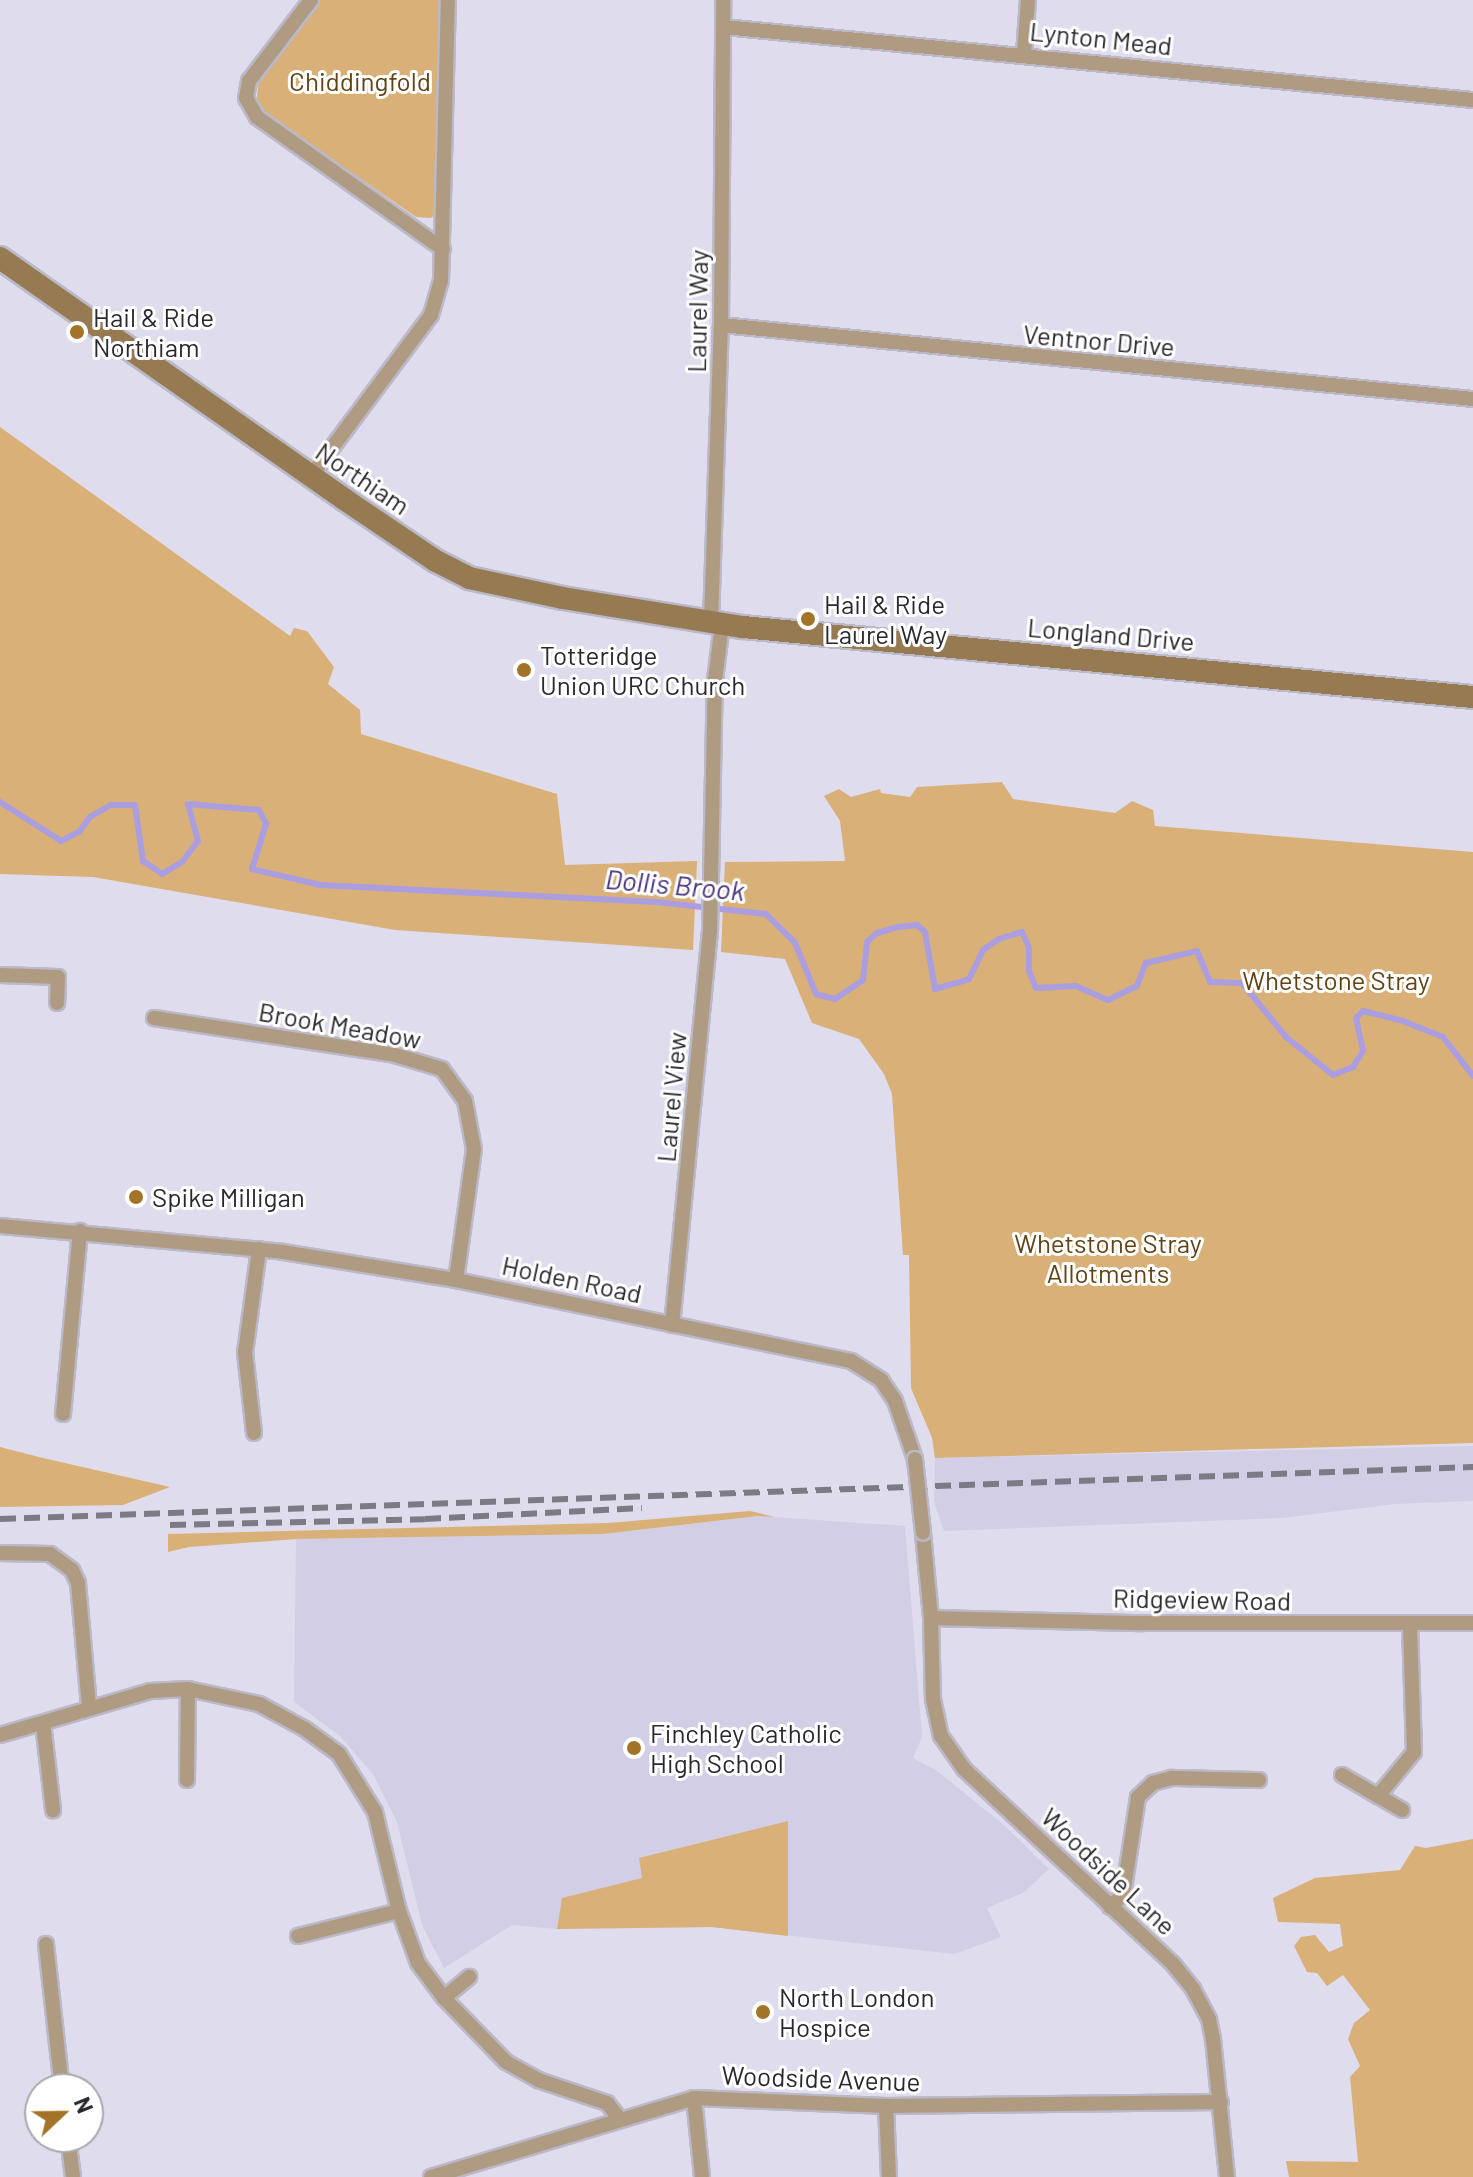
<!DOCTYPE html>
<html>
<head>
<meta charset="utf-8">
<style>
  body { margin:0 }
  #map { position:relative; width:1473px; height:2177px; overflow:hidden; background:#dfdced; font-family:Barlow,sans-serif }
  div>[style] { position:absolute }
  .built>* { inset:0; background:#d2cee6 }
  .green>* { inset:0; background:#d9b078 }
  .stream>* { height:6px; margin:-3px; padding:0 3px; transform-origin:3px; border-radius:3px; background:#ab9ee0 }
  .roads { filter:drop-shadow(2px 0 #bbb8c7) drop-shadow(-2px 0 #bbb8c7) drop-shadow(0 2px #bbb8c7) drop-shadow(0 -2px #bbb8c7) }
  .street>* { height:14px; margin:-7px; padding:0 7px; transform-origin:7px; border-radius:7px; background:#ae9b81 }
  .secondary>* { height:22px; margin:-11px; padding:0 11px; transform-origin:11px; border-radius:11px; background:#967a52 }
  .rail>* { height:6px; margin-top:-3px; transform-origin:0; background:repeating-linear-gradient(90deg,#7c7a85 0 16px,transparent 0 24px) }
  .bridges { filter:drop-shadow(2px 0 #bbb8c7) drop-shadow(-2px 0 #bbb8c7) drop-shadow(0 2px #bbb8c7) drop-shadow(0 -2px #bbb8c7) }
  .street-bridge>* { height:14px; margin:-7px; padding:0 7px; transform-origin:7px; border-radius:7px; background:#ae9b81 }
  .dots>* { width:22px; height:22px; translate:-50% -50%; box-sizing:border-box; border:4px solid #fff; border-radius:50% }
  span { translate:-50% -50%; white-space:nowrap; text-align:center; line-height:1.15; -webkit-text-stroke:6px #fff; paint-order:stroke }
  .street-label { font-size:26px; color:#29282f }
  .park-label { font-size:26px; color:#624313 }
  .poi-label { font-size:26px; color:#29282f }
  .left { translate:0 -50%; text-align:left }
  .water-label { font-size:28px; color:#4b3482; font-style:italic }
  .north { position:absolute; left:24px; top:2073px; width:80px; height:80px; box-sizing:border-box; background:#fff; border:2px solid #a9a9ac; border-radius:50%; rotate:68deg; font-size:22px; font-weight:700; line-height:32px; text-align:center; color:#29282f }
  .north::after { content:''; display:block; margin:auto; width:28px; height:36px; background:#a37328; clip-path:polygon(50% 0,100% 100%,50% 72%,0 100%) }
</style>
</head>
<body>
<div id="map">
  <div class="built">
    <div style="clip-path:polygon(1473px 1446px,1473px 1501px,1395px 1504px,1282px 1518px,944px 1531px,934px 1502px,935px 1458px)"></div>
    <div style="clip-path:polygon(759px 1516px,905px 1526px,922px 1737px,913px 1758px,936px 1770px,1005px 1826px,1049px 1869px,1023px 1893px,987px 1908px,1001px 1937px,954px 1954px,712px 1927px,557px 1929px,512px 1925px,444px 1968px,422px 1925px,397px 1822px,373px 1774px,340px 1736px,294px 1702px,296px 1539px,603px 1534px)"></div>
  </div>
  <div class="green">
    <div style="clip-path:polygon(320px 0,442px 0,438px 212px,431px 218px,416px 217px,264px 112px,257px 100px,258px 85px)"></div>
    <div style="clip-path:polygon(0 427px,290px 636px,294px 628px,307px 631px,334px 667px,328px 684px,360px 710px,361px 734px,557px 794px,565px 865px,697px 861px,693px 950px,395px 930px,93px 877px,0 874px)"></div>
    <div style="clip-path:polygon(1002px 782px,1013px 799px,1115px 813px,1132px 801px,1153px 810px,1155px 826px,1473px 852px,1473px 1443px,935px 1458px,932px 1438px,911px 1388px,909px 1255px,903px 1255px,892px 1094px,884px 1074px,859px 1039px,812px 1023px,785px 959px,721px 952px,725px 862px,845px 861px,840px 821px,824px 796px,839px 789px,851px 797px,880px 789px,881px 793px,910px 797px,917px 787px)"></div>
    <div style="clip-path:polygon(0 1447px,43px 1458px,170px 1487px,123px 1505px,0 1507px)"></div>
    <div style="clip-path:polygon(750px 1511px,775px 1517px,758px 1516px,603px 1534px,296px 1539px,189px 1547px,168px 1552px,168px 1534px,608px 1523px)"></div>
    <div style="clip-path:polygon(788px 1821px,788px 1936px,712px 1927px,557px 1929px,562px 1898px,642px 1878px,639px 1858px)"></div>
    <div style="clip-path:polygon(1473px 1839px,1473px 2177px,1289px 2177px,1286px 2161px,1358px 2162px,1350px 2077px,1360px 2066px,1348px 2039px,1354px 2023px,1370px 2010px,1343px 1975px,1327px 1986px,1317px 1973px,1307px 1972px,1294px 1946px,1301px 1937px,1315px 1935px,1329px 1952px,1343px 1946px,1340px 1924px,1278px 1922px,1273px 1898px,1315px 1878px,1400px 1870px,1415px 1846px,1426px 1848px)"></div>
  </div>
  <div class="stream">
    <div style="left:0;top:802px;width:72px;rotate:32.6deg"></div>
    <div style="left:61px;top:841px;width:20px;rotate:-27deg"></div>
    <div style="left:79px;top:832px;width:19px;rotate:-54deg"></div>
    <div style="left:90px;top:817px;width:24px;rotate:-30deg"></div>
    <div style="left:111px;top:805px;width:24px"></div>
    <div style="left:135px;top:805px;width:57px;rotate:81.9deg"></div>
    <div style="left:143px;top:861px;width:23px;rotate:34deg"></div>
    <div style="left:162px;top:874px;width:23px;rotate:-31deg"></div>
    <div style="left:182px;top:862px;width:26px;rotate:-53deg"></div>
    <div style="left:198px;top:841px;width:38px;rotate:-105deg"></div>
    <div style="left:188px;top:804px;width:71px;rotate:4.8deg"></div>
    <div style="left:259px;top:810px;width:16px;rotate:63deg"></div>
    <div style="left:266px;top:824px;width:47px;rotate:107.3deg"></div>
    <div style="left:252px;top:869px;width:70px;rotate:13.2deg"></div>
    <div style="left:320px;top:885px;width:336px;rotate:2.9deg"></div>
    <div style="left:656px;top:902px;width:111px;rotate:6.2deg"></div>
    <div style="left:766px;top:914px;width:41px;rotate:45deg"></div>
    <div style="left:795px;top:943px;width:55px;rotate:67.6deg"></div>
    <div style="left:816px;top:994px;width:20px;rotate:15deg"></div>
    <div style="left:835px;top:999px;width:34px;rotate:-34deg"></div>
    <div style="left:863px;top:980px;width:38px;rotate:-84deg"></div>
    <div style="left:867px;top:942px;width:13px;rotate:-42deg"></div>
    <div style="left:877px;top:933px;width:22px;rotate:-16deg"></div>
    <div style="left:898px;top:927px;width:19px;rotate:-6deg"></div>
    <div style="left:917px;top:925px;width:11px;rotate:41deg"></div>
    <div style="left:925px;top:932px;width:58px;rotate:80deg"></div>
    <div style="left:935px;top:989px;width:35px;rotate:-16deg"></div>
    <div style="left:969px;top:979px;width:32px;rotate:-64deg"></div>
    <div style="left:983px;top:950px;width:19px;rotate:-35deg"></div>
    <div style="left:999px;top:939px;width:24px;rotate:-17deg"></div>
    <div style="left:1022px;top:932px;width:17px;rotate:66deg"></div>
    <div style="left:1029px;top:948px;width:23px;rotate:90deg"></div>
    <div style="left:1029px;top:971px;width:18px;rotate:68deg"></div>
    <div style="left:1036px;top:988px;width:40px;rotate:-2.9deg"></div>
    <div style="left:1076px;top:986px;width:35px;rotate:24deg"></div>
    <div style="left:1108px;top:1000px;width:32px;rotate:-26deg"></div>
    <div style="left:1137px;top:986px;width:25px;rotate:-69deg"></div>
    <div style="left:1146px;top:963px;width:52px;rotate:-13.2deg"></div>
    <div style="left:1197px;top:951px;width:34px;rotate:67deg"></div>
    <div style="left:1210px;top:982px;width:32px;rotate:2deg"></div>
    <div style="left:1242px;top:983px;width:70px;rotate:50.8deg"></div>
    <div style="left:1286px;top:1037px;width:60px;rotate:39deg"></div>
    <div style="left:1333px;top:1075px;width:22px;rotate:-22deg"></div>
    <div style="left:1353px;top:1067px;width:19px;rotate:-58deg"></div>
    <div style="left:1363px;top:1051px;width:34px;rotate:-102deg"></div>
    <div style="left:1356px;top:1018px;width:10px;rotate:-45deg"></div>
    <div style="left:1363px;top:1011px;width:41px;rotate:14deg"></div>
    <div style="left:1403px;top:1021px;width:43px;rotate:21.8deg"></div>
    <div style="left:1443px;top:1037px;width:49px;rotate:52.4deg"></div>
  </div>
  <div class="roads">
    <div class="street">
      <div style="left:311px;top:0;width:102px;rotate:127.4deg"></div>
      <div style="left:249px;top:81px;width:17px;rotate:100deg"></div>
      <div style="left:246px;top:98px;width:22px;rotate:60deg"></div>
      <div style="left:257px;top:117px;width:228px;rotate:35.4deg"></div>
      <div style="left:724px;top:27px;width:753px;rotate:5.57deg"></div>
      <div style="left:1024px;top:54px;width:54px;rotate:-85.8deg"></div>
      <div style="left:721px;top:325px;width:756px;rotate:5.62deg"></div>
      <div style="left:311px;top:476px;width:201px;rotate:-53.3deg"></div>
      <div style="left:431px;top:315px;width:35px;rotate:-74deg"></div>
      <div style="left:441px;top:281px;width:281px;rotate:-88.6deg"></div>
      <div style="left:711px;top:622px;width:297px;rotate:-88.1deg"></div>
      <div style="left:721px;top:325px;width:325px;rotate:-89.6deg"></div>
      <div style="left:0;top:975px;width:58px;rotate:2deg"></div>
      <div style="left:58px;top:977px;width:26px;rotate:92deg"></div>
      <div style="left:154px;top:1018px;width:244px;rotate:8.7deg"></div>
      <div style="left:395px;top:1055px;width:49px;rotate:16.6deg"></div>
      <div style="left:442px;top:1069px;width:39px;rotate:54deg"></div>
      <div style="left:465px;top:1101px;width:49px;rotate:79.4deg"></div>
      <div style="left:474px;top:1149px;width:132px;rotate:97.8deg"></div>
      <div style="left:0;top:1226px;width:284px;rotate:5.2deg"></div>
      <div style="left:283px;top:1252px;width:175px;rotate:9.2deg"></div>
      <div style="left:456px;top:1280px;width:403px;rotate:11.6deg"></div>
      <div style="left:851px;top:1361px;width:36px;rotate:32deg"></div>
      <div style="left:881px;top:1380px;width:25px;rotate:56deg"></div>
      <div style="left:895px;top:1401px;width:61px;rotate:71deg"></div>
      <div style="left:672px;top:1325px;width:397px;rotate:-84.5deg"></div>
      <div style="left:710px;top:930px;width:250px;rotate:-88.9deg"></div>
      <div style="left:715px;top:680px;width:56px;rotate:-82.9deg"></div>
      <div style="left:63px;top:1414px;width:184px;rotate:-84.7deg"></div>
      <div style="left:254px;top:1433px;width:81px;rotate:-96.4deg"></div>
      <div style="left:245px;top:1353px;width:105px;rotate:-82.3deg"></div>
      <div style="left:923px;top:1533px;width:85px;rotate:84.6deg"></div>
      <div style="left:931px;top:1618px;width:81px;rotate:88.6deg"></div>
      <div style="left:933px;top:1699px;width:38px;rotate:78deg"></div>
      <div style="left:941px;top:1736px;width:40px;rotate:55.1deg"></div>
      <div style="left:964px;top:1769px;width:286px;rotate:43deg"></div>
      <div style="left:1173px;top:1964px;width:32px;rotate:51deg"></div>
      <div style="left:1193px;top:1989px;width:34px;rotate:62deg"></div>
      <div style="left:1209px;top:2019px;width:20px;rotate:79deg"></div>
      <div style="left:1213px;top:2039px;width:139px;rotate:84.2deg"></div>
      <div style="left:0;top:1553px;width:50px;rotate:1.1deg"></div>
      <div style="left:50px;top:1554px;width:27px;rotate:36deg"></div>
      <div style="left:72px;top:1570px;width:14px;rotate:65deg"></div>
      <div style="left:78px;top:1583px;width:124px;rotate:84.9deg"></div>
      <div style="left:931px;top:1618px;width:212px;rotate:1.4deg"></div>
      <div style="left:1143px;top:1623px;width:330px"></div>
      <div style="left:43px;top:1723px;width:88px;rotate:83.4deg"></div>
      <div style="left:0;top:1735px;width:156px;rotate:-16.3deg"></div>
      <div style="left:150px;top:1691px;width:38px;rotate:-3deg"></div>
      <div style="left:188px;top:1689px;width:73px;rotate:11.9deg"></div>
      <div style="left:259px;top:1704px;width:52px;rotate:28.5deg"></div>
      <div style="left:305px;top:1729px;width:42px;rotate:36.3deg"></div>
      <div style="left:339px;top:1754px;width:68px;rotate:58.2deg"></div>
      <div style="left:375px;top:1812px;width:102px;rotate:76.4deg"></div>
      <div style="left:399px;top:1911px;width:55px;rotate:69.9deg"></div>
      <div style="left:418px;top:1963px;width:44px;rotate:53.4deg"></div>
      <div style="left:444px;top:1998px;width:89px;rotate:45.9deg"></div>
      <div style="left:506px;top:2062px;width:37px;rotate:29deg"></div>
      <div style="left:538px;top:2080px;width:73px;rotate:18.4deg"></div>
      <div style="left:607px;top:2103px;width:21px;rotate:51deg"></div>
      <div style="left:1342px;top:1775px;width:42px;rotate:30.3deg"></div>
      <div style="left:1378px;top:1796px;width:57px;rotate:-50.7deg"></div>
      <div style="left:1414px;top:1752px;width:127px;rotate:-91.8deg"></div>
      <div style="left:187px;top:1780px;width:91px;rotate:-89.4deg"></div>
      <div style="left:1378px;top:1796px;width:28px;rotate:30deg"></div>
      <div style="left:1110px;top:1907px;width:18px;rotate:-43deg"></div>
      <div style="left:1123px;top:1895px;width:99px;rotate:-81.3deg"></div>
      <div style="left:1138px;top:1797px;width:21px;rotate:-43deg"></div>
      <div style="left:1153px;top:1783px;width:20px;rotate:-15deg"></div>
      <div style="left:1172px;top:1778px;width:87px;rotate:1.3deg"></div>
      <div style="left:298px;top:1936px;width:104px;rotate:-13.9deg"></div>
      <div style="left:46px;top:1944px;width:146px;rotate:83.7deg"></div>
      <div style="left:444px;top:1998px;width:33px;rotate:-40deg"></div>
      <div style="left:694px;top:2098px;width:79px;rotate:84.2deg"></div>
      <div style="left:886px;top:2106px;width:71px;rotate:87.6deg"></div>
      <div style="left:68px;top:2137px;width:40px;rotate:82.9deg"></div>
      <div style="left:431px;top:2177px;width:275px;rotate:-16.7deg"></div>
      <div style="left:694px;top:2098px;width:192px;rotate:2.4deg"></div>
      <div style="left:886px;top:2106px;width:335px;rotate:-0.7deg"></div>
    </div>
    <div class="secondary">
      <div style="left:0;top:258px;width:420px;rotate:35deg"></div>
      <div style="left:344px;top:499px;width:111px;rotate:34deg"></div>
      <div style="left:436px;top:561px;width:37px;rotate:27deg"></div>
      <div style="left:469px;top:578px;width:96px;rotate:12deg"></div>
      <div style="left:563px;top:598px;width:182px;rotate:9.2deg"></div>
      <div style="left:743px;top:627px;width:733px;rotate:5.48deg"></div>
    </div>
  </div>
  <div class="rail">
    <div style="left:0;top:1519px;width:1474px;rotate:-2.02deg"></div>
    <div style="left:170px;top:1525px;width:255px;rotate:-1.3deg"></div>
    <div style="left:425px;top:1519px;width:217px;rotate:-2.9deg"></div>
  </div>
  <div class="bridges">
    <div class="street-bridge">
      <div style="left:915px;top:1459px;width:74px;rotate:83.8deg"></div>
    </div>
  </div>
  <div class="dots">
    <div style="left:77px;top:332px;background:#a37328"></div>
    <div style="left:808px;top:619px;background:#a37328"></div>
    <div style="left:524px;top:670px;background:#a37328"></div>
    <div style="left:136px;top:1197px;background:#a37328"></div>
    <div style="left:634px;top:1748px;background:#a37328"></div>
    <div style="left:763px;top:2012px;background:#a37328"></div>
  </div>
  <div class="street-label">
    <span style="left:1101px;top:38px;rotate:6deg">Lynton Mead</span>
    <span style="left:697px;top:311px;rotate:-89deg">Laurel Way</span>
    <span style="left:1099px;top:340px;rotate:5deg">Ventnor Drive</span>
    <span style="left:363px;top:478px;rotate:34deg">Northiam</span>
    <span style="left:1111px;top:634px;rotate:5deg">Longland Drive</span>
    <span style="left:340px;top:1025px;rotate:10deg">Brook Meadow</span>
    <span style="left:671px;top:1097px;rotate:-85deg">Laurel View</span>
    <span style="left:572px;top:1279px;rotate:12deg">Holden Road</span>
    <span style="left:1202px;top:1599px;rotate:1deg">Ridgeview Road</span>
    <span style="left:1109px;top:1871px;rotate:43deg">Woodside Lane</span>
    <span style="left:821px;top:2078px;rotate:2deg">Woodside Avenue</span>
  </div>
  <div class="park-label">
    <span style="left:360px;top:81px">Chiddingfold</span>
    <span style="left:1336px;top:980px">Whetstone Stray</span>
    <span style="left:1108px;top:1258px">Whetstone Stray<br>Allotments</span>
  </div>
  <div class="poi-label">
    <span class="left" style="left:93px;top:332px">Hail &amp; Ride<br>Northiam</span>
    <span class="left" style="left:824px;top:619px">Hail &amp; Ride<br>Laurel Way</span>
    <span class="left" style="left:540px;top:670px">Totteridge<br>Union URC Church</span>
    <span class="left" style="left:152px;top:1197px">Spike Milligan</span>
    <span class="left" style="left:650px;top:1748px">Finchley Catholic<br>High School</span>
    <span class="left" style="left:779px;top:2012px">North London<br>Hospice</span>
  </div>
  <div class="water-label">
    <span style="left:675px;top:884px;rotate:5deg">Dollis Brook</span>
  </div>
  <div class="north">N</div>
</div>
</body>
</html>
